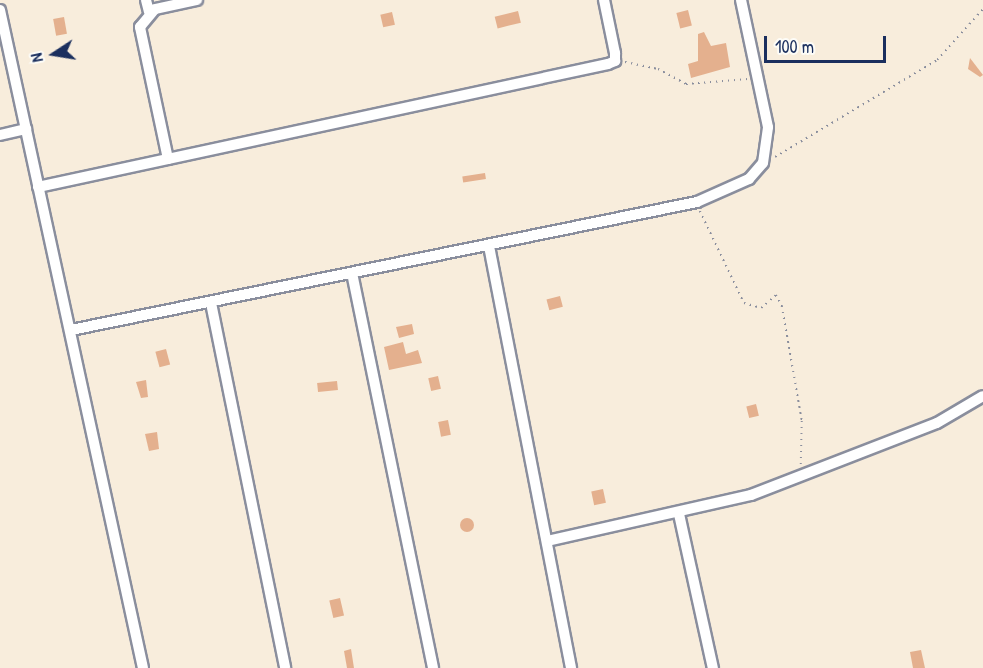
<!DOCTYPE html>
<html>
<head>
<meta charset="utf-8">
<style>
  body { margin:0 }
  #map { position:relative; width:983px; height:668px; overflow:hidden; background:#f8eddc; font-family:"Patrick Hand",sans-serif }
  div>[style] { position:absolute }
  .building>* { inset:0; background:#e4b08e; transform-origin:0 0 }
  .round { border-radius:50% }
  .path>* { height:1.5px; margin-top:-0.75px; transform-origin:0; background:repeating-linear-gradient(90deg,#8a8e9d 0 1.5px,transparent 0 6px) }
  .roads { filter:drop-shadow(2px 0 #8a8e9d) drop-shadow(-2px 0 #8a8e9d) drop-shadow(0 2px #8a8e9d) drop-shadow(0 -2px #8a8e9d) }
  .minor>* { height:10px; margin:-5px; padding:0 5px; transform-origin:5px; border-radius:5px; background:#fff }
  span { translate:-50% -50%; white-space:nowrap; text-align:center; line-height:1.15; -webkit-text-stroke:5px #fdfcf7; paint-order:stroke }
  .north { position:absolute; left:24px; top:24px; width:60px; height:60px; -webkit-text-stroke:4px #fdfcf7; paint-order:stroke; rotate:258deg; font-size:16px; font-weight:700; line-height:24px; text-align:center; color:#1b2f5e }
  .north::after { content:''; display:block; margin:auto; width:21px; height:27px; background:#1b2f5e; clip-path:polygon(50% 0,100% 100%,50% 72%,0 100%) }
  .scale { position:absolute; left:764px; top:36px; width:122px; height:27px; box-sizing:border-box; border:3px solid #1b2f5e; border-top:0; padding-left:8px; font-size:18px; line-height:21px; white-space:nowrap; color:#1b2f5e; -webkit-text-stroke:4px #fdfcf7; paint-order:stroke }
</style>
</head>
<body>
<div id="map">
  <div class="building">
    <div style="left:688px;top:10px;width:16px;height:12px;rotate:76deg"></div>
    <div style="left:518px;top:11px;width:12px;height:24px;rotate:76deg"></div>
    <div style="left:392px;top:12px;width:13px;height:12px;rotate:77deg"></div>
    <div style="left:64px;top:17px;width:17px;height:11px;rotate:80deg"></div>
    <div style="clip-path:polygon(704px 32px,711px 46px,726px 43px,730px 67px,691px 78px,688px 64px,698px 61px,698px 34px)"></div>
    <div style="clip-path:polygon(970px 58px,983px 75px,980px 77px,968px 69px)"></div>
    <div style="left:485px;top:173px;width:6px;height:23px;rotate:81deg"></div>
    <div style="left:560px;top:296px;width:11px;height:14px;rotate:75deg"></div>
    <div style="clip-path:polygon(412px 324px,414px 334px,399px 338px,396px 327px)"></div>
    <div style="clip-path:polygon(403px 342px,406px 354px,418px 350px,422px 363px,389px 370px,384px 347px)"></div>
    <div style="left:166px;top:349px;width:16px;height:11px;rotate:75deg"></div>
    <div style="left:438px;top:376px;width:13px;height:10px;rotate:77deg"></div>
    <div style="clip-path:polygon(146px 380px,148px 397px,141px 398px,136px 382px)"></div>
    <div style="left:337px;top:381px;width:9px;height:20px;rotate:84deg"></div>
    <div style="left:756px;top:404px;width:12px;height:10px;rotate:76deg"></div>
    <div style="left:448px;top:420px;width:15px;height:10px;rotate:79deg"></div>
    <div style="clip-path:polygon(157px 432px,159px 449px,149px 451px,145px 434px)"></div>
    <div style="left:603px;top:489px;width:14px;height:12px;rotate:78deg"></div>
    <div class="round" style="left:460px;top:518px;width:14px;height:14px"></div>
    <div style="left:340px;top:598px;width:18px;height:11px;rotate:77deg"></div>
    <div style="clip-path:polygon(351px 649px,354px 668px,347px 668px,344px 651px)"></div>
    <div style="clip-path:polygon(921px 650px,925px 668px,913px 668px,910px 652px)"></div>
  </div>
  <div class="path">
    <div style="left:625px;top:62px;width:34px;rotate:12deg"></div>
    <div style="left:658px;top:69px;width:32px;rotate:28deg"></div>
    <div style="left:686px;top:84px;width:62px;rotate:-4.6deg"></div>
    <div style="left:775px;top:157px;width:189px;rotate:-30.9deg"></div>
    <div style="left:937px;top:60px;width:69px;rotate:-48deg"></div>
    <div style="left:700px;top:211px;width:102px;rotate:64.4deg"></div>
    <div style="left:744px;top:303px;width:18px;rotate:16deg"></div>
    <div style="left:761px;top:308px;width:20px;rotate:-41deg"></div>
    <div style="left:776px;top:295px;width:13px;rotate:61deg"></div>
    <div style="left:782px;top:306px;width:117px;rotate:80.1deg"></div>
    <div style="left:802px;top:421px;width:45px;rotate:91.3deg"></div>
  </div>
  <div class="roads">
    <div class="minor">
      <div style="left:146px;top:0;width:12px;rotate:76deg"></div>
      <div style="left:0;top:10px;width:673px;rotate:77.74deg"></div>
      <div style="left:0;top:135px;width:27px;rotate:-13deg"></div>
      <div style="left:168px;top:159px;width:135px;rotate:-102deg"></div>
      <div style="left:140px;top:27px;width:23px;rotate:-50deg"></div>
      <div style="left:155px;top:9px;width:43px;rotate:-12.1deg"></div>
      <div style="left:38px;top:187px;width:583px;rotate:-12.18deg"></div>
      <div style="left:608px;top:64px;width:8px;rotate:-23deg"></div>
      <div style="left:615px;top:61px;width:8px;rotate:-90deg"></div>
      <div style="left:615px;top:53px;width:54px;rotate:-101.7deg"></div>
      <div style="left:489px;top:246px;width:430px;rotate:79deg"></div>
      <div style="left:352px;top:273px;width:403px;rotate:78.4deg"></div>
      <div style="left:211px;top:303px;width:372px;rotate:78.5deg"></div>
      <div style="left:71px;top:330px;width:639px;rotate:-11.56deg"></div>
      <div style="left:697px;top:202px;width:57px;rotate:-23.9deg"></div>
      <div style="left:749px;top:179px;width:21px;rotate:-49deg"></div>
      <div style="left:763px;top:163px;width:36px;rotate:-82deg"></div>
      <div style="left:768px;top:127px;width:130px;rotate:-102deg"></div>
      <div style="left:679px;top:514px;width:158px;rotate:77.6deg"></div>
      <div style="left:547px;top:541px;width:209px;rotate:-12.7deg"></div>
      <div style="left:751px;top:495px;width:199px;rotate:-21.2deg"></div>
      <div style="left:937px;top:423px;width:53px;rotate:-30.4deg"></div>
    </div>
  </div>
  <div class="north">N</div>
  <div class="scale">100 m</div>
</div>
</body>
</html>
